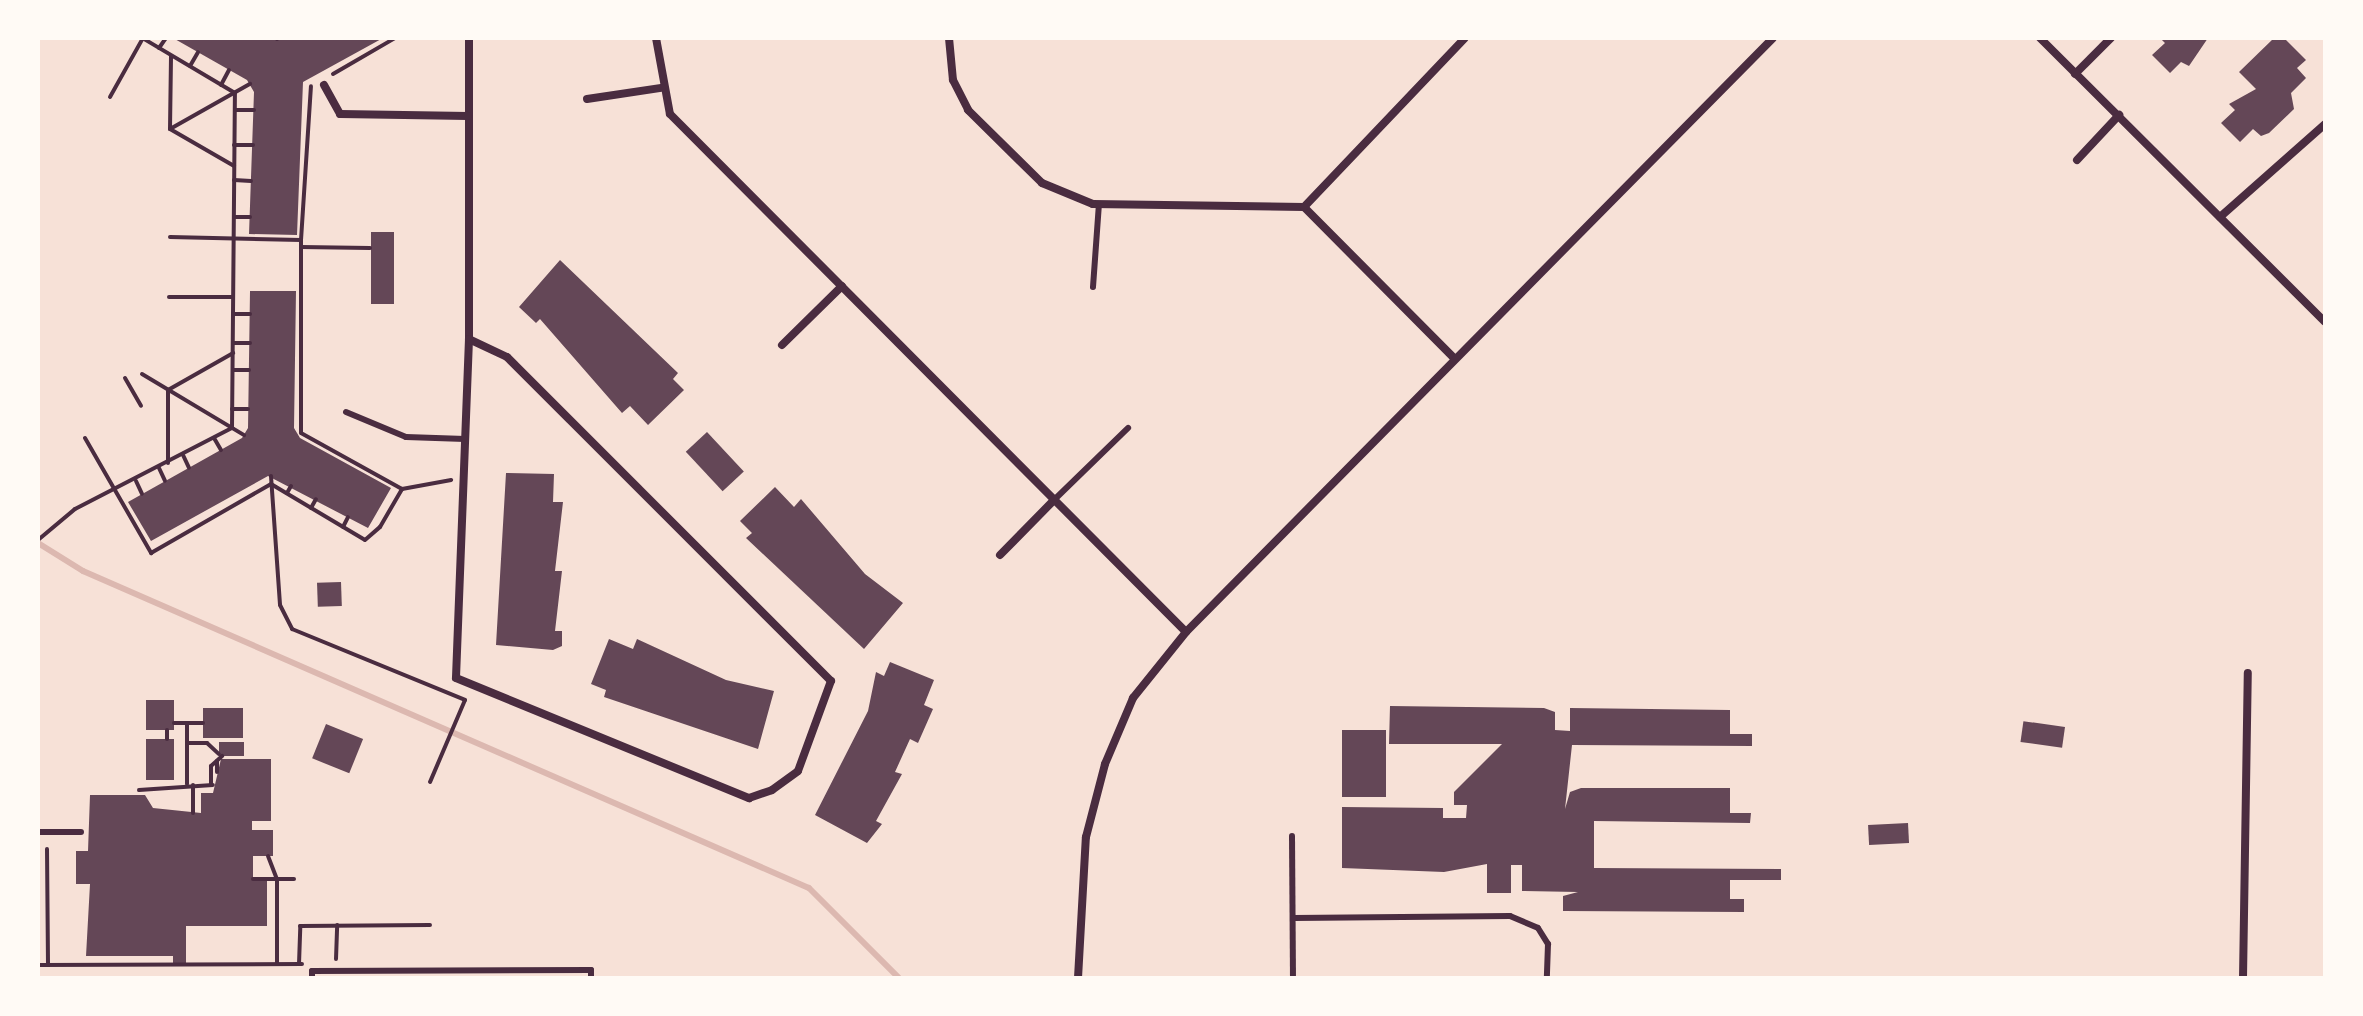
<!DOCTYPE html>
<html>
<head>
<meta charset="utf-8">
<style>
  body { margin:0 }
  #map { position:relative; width:2363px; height:1016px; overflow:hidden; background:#f7e1d7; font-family:"Asap Condensed",sans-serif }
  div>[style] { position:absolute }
  .stream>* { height:6px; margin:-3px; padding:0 3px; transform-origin:3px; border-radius:3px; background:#dcb8b0 }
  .building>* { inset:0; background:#644757; transform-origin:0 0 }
  .path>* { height:4px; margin:-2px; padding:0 2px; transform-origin:2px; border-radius:2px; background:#4a2c40 }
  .service>* { height:6px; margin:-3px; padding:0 3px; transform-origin:3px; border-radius:3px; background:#4a2c40 }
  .minor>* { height:8px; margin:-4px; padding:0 4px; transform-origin:4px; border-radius:4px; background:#4a2c40 }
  span { translate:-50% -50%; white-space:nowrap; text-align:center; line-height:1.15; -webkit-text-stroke:8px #fffaf5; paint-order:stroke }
  .frame { position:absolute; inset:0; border:40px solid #fffaf5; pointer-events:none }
</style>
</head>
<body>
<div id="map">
  <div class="stream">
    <div style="left:38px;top:543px;width:53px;rotate:31.9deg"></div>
    <div style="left:83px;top:571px;width:792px;rotate:23.59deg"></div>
    <div style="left:809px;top:888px;width:127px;rotate:45deg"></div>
  </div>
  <div class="building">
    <div style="clip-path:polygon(173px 38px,383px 38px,303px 82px,297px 235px,249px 234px,254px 92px,247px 80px)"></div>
    <div style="clip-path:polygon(2160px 38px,2208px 38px,2189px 66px,2181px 62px,2170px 73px,2152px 55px,2165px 43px)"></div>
    <div style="clip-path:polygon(2274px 38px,2284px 38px,2306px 60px,2297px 68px,2306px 78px,2291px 93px,2294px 109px,2269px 133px,2261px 136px,2253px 129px,2240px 142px,2221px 123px,2235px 110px,2229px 104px,2256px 89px,2239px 72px)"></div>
    <div style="left:371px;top:232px;width:23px;height:72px"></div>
    <div style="clip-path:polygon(560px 260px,678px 373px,673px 379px,684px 390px,648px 425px,630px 406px,622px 413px,540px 319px,536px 323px,519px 307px)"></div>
    <div style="clip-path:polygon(250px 291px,296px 291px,294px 428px,300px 438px,391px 488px,368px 528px,268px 476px,151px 541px,128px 502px,242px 438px,248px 428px)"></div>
    <div style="left:707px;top:432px;width:54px;height:29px;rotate:47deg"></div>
    <div style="clip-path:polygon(506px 473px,554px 474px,553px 502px,563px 502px,555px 571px,562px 571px,555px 631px,562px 631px,562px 646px,553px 650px,496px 645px)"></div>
    <div style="clip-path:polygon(775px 487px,794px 507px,801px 499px,865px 574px,903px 603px,864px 649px,746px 538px,752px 533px,740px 521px)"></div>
    <div style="left:341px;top:582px;width:24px;height:24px;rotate:88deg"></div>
    <div style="clip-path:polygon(609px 639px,633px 649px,637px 639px,726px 680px,774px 691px,758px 749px,604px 697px,606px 690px,591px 684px)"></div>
    <div style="clip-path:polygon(890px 662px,934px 680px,924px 705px,933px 709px,918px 743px,910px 739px,895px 772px,902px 774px,876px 821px,882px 824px,867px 843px,815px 815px,868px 711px,876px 672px,884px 676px)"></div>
    <div style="left:174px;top:700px;width:30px;height:28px;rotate:90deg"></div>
    <div style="clip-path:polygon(1390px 706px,1544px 708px,1555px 712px,1555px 730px,1570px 731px,1570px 708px,1730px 710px,1730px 734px,1752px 734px,1752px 746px,1572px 745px,1565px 809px,1570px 792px,1581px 788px,1730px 788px,1730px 813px,1751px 813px,1750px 823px,1594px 821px,1594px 868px,1781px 869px,1781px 880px,1730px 880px,1730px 899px,1744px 899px,1744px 912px,1563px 911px,1563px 896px,1578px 892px,1522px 891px,1522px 865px,1511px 865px,1511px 893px,1487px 893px,1487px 864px,1444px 872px,1342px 868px,1342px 807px,1443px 808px,1443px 818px,1466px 818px,1467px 805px,1454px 805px,1454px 792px,1502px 744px,1389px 744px)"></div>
    <div style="left:203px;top:708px;width:40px;height:30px"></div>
    <div style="left:326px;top:724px;width:40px;height:37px;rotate:22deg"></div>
    <div style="left:2065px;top:727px;width:21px;height:42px;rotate:98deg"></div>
    <div style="left:1342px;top:730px;width:44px;height:67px"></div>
    <div style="left:146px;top:739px;width:28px;height:41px"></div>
    <div style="left:219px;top:742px;width:25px;height:14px"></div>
    <div style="clip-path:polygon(221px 759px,271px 759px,271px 821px,252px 821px,252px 830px,273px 830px,273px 856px,253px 856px,253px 881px,267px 881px,267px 926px,186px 926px,186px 964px,173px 964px,173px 956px,86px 956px,90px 884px,76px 884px,76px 851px,88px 851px,90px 795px,145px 795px,153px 808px,201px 813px,201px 793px,213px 793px)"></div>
    <div style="left:1908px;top:823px;width:20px;height:40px;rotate:87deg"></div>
  </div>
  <div class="path">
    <div style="left:277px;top:39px;width:1px;rotate:-45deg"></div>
    <div style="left:159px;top:48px;width:12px;rotate:-55deg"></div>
    <div style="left:190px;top:66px;width:16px;rotate:-60deg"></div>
    <div style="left:333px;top:74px;width:72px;rotate:-30.1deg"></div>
    <div style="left:221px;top:85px;width:17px;rotate:-62deg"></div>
    <div style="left:110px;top:97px;width:68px;rotate:-60.8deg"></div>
    <div style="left:235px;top:110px;width:19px"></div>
    <div style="left:170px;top:129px;width:92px;rotate:-29.4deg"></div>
    <div style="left:170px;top:129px;width:73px;rotate:-89.2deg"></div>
    <div style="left:170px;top:129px;width:74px;rotate:30deg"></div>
    <div style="left:234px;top:145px;width:19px"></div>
    <div style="left:234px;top:180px;width:17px;rotate:3deg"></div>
    <div style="left:234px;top:217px;width:16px"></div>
    <div style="left:170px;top:237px;width:131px;rotate:1.3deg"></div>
    <div style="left:301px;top:247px;width:69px;rotate:0.8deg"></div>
    <div style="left:169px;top:297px;width:64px"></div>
    <div style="left:233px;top:314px;width:17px"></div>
    <div style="left:233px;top:343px;width:17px"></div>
    <div style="left:233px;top:370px;width:16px"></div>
    <div style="left:142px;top:374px;width:119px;rotate:30.9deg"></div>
    <div style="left:125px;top:378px;width:32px;rotate:60deg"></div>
    <div style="left:232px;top:409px;width:16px"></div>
    <div style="left:85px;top:438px;width:133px;rotate:60.1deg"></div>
    <div style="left:151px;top:553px;width:138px;rotate:-29.9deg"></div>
    <div style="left:271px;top:484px;width:109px;rotate:30.8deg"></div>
    <div style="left:365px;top:540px;width:20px;rotate:-41deg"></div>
    <div style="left:380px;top:527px;width:44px;rotate:-59.9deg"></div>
    <div style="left:402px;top:489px;width:115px;rotate:-151deg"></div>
    <div style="left:301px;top:433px;width:193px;rotate:-90deg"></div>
    <div style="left:301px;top:240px;width:154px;rotate:-86.3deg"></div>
    <div style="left:214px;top:438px;width:14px;rotate:60deg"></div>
    <div style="left:183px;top:455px;width:14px;rotate:65deg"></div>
    <div style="left:168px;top:463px;width:73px;rotate:-90deg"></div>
    <div style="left:168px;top:390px;width:75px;rotate:-29.6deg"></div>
    <div style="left:159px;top:468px;width:14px;rotate:65deg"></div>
    <div style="left:271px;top:476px;width:129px;rotate:86deg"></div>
    <div style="left:280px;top:605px;width:27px;rotate:63deg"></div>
    <div style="left:292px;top:629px;width:187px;rotate:22.3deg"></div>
    <div style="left:465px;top:700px;width:89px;rotate:113.1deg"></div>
    <div style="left:136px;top:481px;width:14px;rotate:65deg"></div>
    <div style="left:402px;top:489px;width:50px;rotate:-10.4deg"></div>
    <div style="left:287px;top:493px;width:8px;rotate:-60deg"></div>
    <div style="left:311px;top:508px;width:10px;rotate:-61deg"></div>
    <div style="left:343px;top:527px;width:11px;rotate:-63deg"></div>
    <div style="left:38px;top:540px;width:48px;rotate:-40deg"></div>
    <div style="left:75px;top:509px;width:177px;rotate:-27.3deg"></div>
    <div style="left:232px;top:428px;width:335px;rotate:-89.5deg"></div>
    <div style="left:235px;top:93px;width:106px;rotate:-149.3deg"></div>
    <div style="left:174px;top:723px;width:29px"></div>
    <div style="left:167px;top:730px;width:9px;rotate:90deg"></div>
    <div style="left:187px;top:743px;width:20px"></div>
    <div style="left:207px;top:743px;width:16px;rotate:43deg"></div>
    <div style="left:217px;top:772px;width:11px;rotate:-90deg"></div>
    <div style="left:187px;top:784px;width:61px;rotate:-90deg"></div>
    <div style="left:193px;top:785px;width:28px;rotate:90deg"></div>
    <div style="left:211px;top:785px;width:19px;rotate:-90deg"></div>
    <div style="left:211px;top:766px;width:15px;rotate:-42deg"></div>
    <div style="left:139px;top:790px;width:74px;rotate:-3.9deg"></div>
    <div style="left:47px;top:849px;width:116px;rotate:89.5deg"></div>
    <div style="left:268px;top:856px;width:25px;rotate:69deg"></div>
    <div style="left:277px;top:879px;width:85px;rotate:90deg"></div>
    <div style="left:253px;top:879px;width:41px"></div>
    <div style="left:336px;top:959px;width:34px;rotate:-88deg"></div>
    <div style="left:299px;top:964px;width:38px;rotate:-88deg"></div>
    <div style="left:300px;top:926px;width:130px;rotate:-0.4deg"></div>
    <div style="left:40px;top:965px;width:262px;rotate:-0.2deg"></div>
  </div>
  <div class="service">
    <div style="left:1093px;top:287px;width:83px;rotate:-85.9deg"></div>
    <div style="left:346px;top:412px;width:65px;rotate:22.6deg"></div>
    <div style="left:406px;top:437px;width:59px;rotate:1.9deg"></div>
    <div style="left:1055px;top:499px;width:102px;rotate:-44.2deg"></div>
    <div style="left:38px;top:832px;width:43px"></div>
    <div style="left:1292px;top:836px;width:142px;rotate:89.6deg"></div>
    <div style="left:1294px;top:918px;width:216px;rotate:-0.5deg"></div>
    <div style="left:1510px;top:916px;width:30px;rotate:23deg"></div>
    <div style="left:1538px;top:928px;width:19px;rotate:58deg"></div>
    <div style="left:1548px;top:944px;width:34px;rotate:92deg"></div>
    <div style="left:312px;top:978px;width:7px;rotate:-90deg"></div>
    <div style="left:312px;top:971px;width:279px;rotate:-0.2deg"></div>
    <div style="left:591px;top:970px;width:8px;rotate:90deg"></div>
  </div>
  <div class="minor">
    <div style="left:469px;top:38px;width:301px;rotate:90deg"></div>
    <div style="left:469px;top:339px;width:339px;rotate:92.2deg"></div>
    <div style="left:456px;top:678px;width:317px;rotate:22.3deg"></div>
    <div style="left:749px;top:798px;width:24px;rotate:-19deg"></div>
    <div style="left:772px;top:790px;width:32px;rotate:-36deg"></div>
    <div style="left:798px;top:771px;width:96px;rotate:-69.9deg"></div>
    <div style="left:831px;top:681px;width:458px;rotate:-135deg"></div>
    <div style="left:507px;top:357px;width:42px;rotate:-154.7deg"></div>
    <div style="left:656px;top:38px;width:77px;rotate:79.6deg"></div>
    <div style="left:670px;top:114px;width:731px;rotate:45.11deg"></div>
    <div style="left:949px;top:38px;width:42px;rotate:84.6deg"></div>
    <div style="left:953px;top:80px;width:34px;rotate:63deg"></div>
    <div style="left:968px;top:110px;width:104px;rotate:44.6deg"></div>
    <div style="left:1042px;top:183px;width:55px;rotate:22.4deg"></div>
    <div style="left:1093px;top:204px;width:211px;rotate:0.8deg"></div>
    <div style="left:1304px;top:207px;width:213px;rotate:45.2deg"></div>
    <div style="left:2040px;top:38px;width:402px;rotate:44.9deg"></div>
    <div style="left:2075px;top:74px;width:51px;rotate:-45deg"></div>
    <div style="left:324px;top:85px;width:33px;rotate:61deg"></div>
    <div style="left:340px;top:114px;width:128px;rotate:0.9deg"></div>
    <div style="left:587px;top:99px;width:75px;rotate:-8.5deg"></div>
    <div style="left:2077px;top:160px;width:62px;rotate:-47deg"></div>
    <div style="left:1304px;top:207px;width:233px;rotate:-46.4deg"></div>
    <div style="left:2220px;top:217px;width:140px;rotate:-41.5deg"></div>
    <div style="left:782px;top:345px;width:84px;rotate:-44.5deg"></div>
    <div style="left:1000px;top:555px;width:78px;rotate:-45.5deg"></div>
    <div style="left:1078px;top:978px;width:141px;rotate:-86.8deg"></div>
    <div style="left:1086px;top:837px;width:75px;rotate:-75.4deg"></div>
    <div style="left:1105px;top:764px;width:72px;rotate:-67deg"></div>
    <div style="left:1133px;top:698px;width:85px;rotate:-51.2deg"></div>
    <div style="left:1186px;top:632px;width:835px;rotate:-45.34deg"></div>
    <div style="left:2243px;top:978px;width:305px;rotate:-89.1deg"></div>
  </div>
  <div class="frame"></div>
</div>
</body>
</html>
